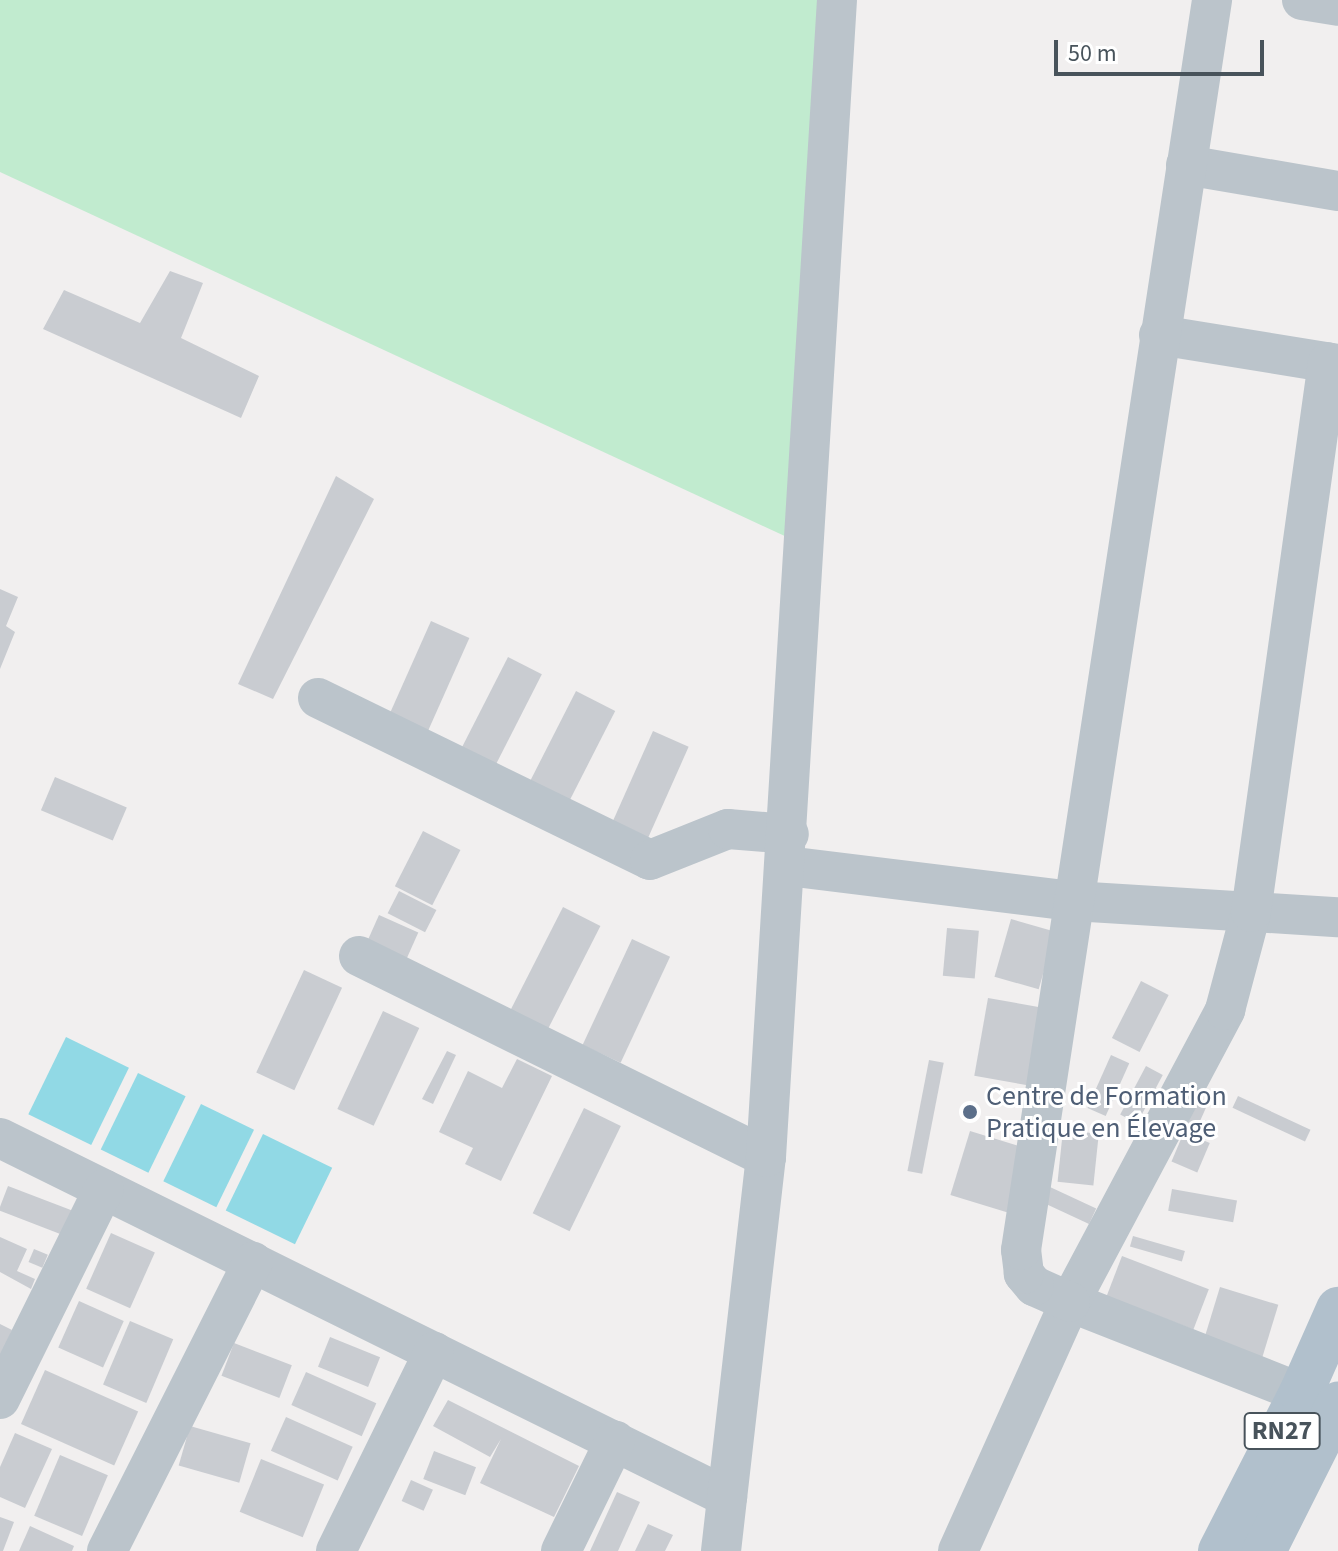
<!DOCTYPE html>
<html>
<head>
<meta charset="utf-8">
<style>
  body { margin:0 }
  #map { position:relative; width:1338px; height:1551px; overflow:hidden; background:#f1efef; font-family:"Source Sans 3",sans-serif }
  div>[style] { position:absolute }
  .green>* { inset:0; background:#c1ebcf }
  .water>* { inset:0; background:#91d9e5; transform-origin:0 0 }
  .building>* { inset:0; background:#c9ccd1; transform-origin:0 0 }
  .minor>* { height:40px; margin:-20px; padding:0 20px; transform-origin:20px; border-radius:20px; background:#bbc4cb }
  .major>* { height:44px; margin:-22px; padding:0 22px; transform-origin:22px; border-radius:22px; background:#b1c0cc }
  .dots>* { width:22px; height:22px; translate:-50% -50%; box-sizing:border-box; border:4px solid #fff; border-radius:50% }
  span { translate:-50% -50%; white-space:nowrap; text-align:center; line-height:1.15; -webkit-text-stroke:6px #fff; paint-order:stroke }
  .shield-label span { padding:2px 6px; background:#fff; border:2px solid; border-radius:6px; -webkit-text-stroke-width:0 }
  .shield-label { font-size:26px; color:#48535b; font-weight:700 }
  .service-label { font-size:28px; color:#4e5e75 }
  .left { translate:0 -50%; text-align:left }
  .scale { position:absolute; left:1054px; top:40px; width:210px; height:36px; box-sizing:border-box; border:4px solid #48535b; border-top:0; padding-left:10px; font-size:24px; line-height:28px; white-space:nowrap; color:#48535b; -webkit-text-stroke:6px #fff; paint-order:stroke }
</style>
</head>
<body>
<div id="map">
  <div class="green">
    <div style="clip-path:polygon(0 0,823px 0,789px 538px,0 172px)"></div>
  </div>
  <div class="water">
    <div style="left:66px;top:1037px;width:70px;height:86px;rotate:26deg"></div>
    <div style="left:138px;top:1073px;width:53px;height:85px;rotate:26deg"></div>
    <div style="left:201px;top:1104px;width:59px;height:86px;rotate:26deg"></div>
    <div style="left:263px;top:1134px;width:77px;height:85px;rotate:26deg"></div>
  </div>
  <div class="building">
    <div style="clip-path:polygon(170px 271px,203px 283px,181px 338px,259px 376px,241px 418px,43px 329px,64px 290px,140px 323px)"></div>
    <div style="clip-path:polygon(336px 476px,374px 499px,273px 699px,238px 684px)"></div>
    <div style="clip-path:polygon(0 589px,18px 597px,6px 626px,15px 632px,0 669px)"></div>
    <div style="left:431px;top:621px;width:42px;height:116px;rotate:24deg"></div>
    <div style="left:508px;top:657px;width:38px;height:116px;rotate:27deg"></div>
    <div style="left:576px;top:691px;width:44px;height:113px;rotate:27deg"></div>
    <div style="left:653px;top:731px;width:39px;height:110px;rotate:24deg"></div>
    <div style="left:55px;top:777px;width:78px;height:36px;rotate:23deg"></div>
    <div style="left:423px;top:831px;width:42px;height:62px;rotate:27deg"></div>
    <div style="left:399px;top:891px;width:42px;height:25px;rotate:27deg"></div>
    <div style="left:563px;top:907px;width:42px;height:132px;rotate:27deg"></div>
    <div style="left:379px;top:915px;width:43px;height:35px;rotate:24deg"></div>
    <div style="left:1011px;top:919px;width:46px;height:60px;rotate:16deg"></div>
    <div style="left:947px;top:928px;width:32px;height:48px;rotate:5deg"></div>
    <div style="left:632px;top:939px;width:42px;height:117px;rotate:25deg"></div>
    <div style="left:304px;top:970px;width:42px;height:113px;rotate:25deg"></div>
    <div style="left:1141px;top:981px;width:31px;height:64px;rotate:27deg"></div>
    <div style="left:988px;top:998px;width:57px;height:79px;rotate:10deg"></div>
    <div style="left:383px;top:1011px;width:40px;height:108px;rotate:25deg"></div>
    <div style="clip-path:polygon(447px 1051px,456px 1055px,433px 1104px,422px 1099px)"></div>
    <div style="left:1111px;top:1055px;width:20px;height:58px;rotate:24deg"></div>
    <div style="clip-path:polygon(517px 1059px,552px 1076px,501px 1181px,465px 1164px,473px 1148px,439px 1132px,468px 1071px,502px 1088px)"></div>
    <div style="left:929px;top:1060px;width:15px;height:113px;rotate:11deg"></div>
    <div style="left:1146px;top:1066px;width:19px;height:55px;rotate:28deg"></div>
    <div style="left:1193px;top:1095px;width:17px;height:31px;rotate:24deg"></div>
    <div style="left:1238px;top:1096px;width:80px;height:13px;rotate:25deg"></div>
    <div style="left:584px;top:1108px;width:41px;height:117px;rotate:26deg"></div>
    <div style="left:1063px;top:1130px;width:36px;height:52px;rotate:6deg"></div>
    <div style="left:970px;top:1131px;width:59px;height:67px;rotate:17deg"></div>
    <div style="left:1184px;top:1132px;width:28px;height:32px;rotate:23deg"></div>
    <div style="left:8px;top:1186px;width:68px;height:26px;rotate:21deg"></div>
    <div style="left:1050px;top:1187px;width:51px;height:17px;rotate:25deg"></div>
    <div style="left:1172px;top:1189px;width:66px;height:22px;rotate:10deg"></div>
    <div style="left:111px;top:1233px;width:48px;height:61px;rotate:24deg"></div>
    <div style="left:1133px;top:1236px;width:54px;height:11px;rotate:16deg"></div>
    <div style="clip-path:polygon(0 1237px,27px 1249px,17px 1271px,35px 1279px,31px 1289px,0 1272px)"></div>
    <div style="left:34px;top:1249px;width:15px;height:14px;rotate:23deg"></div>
    <div style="left:1122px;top:1256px;width:93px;height:43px;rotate:21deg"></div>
    <div style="left:1220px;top:1287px;width:61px;height:60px;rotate:17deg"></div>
    <div style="left:79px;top:1301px;width:49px;height:51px;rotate:24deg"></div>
    <div style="left:130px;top:1321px;width:47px;height:69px;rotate:23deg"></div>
    <div style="clip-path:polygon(0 1324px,12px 1330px,0 1358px)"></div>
    <div style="left:330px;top:1337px;width:54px;height:32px;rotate:22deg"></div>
    <div style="left:234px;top:1343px;width:62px;height:35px;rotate:21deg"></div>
    <div style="left:45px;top:1370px;width:102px;height:59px;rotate:24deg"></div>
    <div style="left:306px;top:1372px;width:77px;height:36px;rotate:24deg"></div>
    <div style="clip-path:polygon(448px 1400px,579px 1466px,554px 1517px,480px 1483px,501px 1439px,490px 1457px,433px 1426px)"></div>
    <div style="left:286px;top:1417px;width:73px;height:37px;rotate:24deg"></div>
    <div style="left:190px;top:1426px;width:63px;height:41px;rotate:16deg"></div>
    <div style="clip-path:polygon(15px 1433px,52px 1449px,25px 1508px,0 1497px,0 1467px)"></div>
    <div style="left:434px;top:1451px;width:45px;height:30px;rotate:21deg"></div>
    <div style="left:60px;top:1455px;width:52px;height:66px;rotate:23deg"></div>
    <div style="left:261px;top:1459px;width:68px;height:57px;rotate:22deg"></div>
    <div style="left:411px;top:1480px;width:24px;height:23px;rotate:24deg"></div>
    <div style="clip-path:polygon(617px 1492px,640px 1502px,618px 1551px,590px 1551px)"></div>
    <div style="clip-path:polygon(0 1517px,14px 1522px,3px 1551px,0 1551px)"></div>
    <div style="clip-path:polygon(648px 1524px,673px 1535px,665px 1551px,635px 1551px)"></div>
    <div style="clip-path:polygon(30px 1526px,74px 1546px,72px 1551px,19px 1551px)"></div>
  </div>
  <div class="minor">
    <div style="left:1302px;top:0;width:36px;rotate:9deg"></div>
    <div style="left:1186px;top:165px;width:154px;rotate:9.7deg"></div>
    <div style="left:1159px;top:335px;width:181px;rotate:9.2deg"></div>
    <div style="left:318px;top:698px;width:369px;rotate:26deg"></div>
    <div style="left:650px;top:860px;width:84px;rotate:-21.7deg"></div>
    <div style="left:728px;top:829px;width:61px;rotate:4.7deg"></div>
    <div style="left:787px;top:866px;width:288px;rotate:7deg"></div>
    <div style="left:1073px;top:901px;width:265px;rotate:3.5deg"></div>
    <div style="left:359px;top:956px;width:454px;rotate:26.3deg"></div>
    <div style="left:0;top:1138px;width:811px;rotate:26.28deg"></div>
    <div style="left:1301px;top:1393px;width:248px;rotate:-158.5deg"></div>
    <div style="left:1070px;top:1302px;width:331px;rotate:-62deg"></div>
    <div style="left:1225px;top:1010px;width:101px;rotate:-75.1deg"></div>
    <div style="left:1251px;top:912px;width:555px;rotate:-82.03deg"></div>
    <div style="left:0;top:1399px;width:234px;rotate:-63.7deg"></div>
    <div style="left:107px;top:1551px;width:324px;rotate:-63.2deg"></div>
    <div style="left:336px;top:1551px;width:222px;rotate:-63.8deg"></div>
    <div style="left:561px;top:1551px;width:123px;rotate:-63.9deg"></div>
    <div style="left:721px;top:1551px;width:397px;rotate:-83.5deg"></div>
    <div style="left:766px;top:1157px;width:1159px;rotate:-86.49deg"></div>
    <div style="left:958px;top:1551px;width:273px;rotate:-65.8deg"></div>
    <div style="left:1070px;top:1302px;width:39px;rotate:-156deg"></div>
    <div style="left:1034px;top:1286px;width:16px;rotate:-130deg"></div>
    <div style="left:1024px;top:1274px;width:24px;rotate:-97deg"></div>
    <div style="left:1021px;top:1250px;width:1265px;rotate:-81.31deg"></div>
  </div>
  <div class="major">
    <div style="left:1220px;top:1551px;width:178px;rotate:-62.9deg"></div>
    <div style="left:1301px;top:1393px;width:92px;rotate:-66.2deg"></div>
    <div style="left:1264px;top:1551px;width:165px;rotate:-63.3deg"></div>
  </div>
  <div class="dots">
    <div style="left:970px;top:1112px;background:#5c6f8a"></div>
  </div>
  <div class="shield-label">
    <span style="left:1282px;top:1431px">RN27</span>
  </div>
  <div class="service-label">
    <span class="left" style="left:986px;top:1112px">Centre de Formation<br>Pratique en Élevage</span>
  </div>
  <div class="scale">50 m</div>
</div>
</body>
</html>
